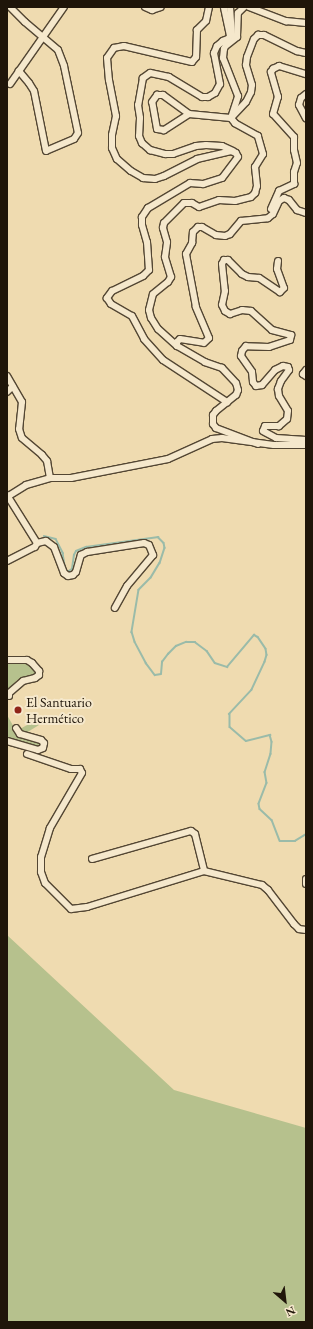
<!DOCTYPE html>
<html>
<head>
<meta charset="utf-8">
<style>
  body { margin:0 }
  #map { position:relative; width:313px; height:1329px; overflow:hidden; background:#efdbb0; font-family:"EB Garamond",serif }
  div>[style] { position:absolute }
  .green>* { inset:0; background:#b6c18d }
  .stream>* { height:1.5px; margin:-0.75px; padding:0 0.75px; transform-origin:0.75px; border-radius:0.75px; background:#9abba9 }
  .roads { filter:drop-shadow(1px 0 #534633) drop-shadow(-1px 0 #534633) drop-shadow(0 1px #534633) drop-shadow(0 -1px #534633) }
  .minor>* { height:6px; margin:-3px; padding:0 3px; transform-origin:3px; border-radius:3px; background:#f5e8cc }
  .dots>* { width:11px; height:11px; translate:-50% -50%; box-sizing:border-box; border:2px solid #f5e8cc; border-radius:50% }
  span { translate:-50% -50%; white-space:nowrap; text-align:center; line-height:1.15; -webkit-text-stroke:4px #f5e8cc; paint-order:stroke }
  .poi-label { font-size:14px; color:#1f1509 }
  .left { translate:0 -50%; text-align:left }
  .frame { position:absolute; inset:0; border:8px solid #1f1509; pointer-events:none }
  .north { position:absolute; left:265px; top:1281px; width:40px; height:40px; -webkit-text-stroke:3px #f5e8cc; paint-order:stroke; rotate:152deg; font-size:11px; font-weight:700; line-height:16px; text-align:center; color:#1f1509 }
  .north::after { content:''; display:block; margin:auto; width:14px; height:18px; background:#1f1509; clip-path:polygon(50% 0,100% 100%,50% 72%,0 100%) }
</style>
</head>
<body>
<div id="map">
  <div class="green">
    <div style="clip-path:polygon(7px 661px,30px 663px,37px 674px,17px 680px,7px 693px)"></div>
    <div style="clip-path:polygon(7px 715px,15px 729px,40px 742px,40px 746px,38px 747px,7px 738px)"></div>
    <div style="clip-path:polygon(36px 720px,39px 725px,26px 733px,22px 731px,20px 729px)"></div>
    <div style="clip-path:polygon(7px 935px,174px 1090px,306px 1128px,306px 1322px,7px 1322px)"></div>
  </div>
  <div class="stream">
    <div style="left:44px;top:536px;width:12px;rotate:14deg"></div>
    <div style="left:56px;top:539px;width:16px;rotate:63deg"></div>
    <div style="left:63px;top:553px;width:18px;rotate:81deg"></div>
    <div style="left:66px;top:571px;width:3px"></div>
    <div style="left:69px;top:571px;width:4px;rotate:-34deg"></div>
    <div style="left:72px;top:569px;width:14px;rotate:-82deg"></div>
    <div style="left:74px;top:555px;width:4px;rotate:-63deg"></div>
    <div style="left:76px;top:551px;width:11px;rotate:-22deg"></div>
    <div style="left:86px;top:547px;width:73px;rotate:-7.9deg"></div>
    <div style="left:158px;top:537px;width:8px;rotate:45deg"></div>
    <div style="left:164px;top:543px;width:5px;rotate:79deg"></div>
    <div style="left:165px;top:548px;width:16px;rotate:108deg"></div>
    <div style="left:160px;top:563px;width:17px;rotate:121deg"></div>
    <div style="left:151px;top:578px;width:17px;rotate:135deg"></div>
    <div style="left:139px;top:590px;width:43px;rotate:99.5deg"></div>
    <div style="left:132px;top:632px;width:10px;rotate:73deg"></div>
    <div style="left:135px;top:642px;width:24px;rotate:62deg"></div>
    <div style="left:146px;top:663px;width:15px;rotate:53deg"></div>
    <div style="left:155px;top:675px;width:6px;rotate:-9deg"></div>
    <div style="left:161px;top:674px;width:12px;rotate:-85deg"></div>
    <div style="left:162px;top:662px;width:10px;rotate:-53deg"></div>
    <div style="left:168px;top:654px;width:11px;rotate:-45deg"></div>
    <div style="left:176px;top:646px;width:11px;rotate:-22deg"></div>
    <div style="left:186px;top:642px;width:9px"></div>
    <div style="left:195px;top:642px;width:15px;rotate:37deg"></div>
    <div style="left:207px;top:651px;width:14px;rotate:56deg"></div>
    <div style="left:215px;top:663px;width:13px;rotate:18deg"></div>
    <div style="left:227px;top:667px;width:42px;rotate:-49.8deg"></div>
    <div style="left:254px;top:635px;width:4px;rotate:27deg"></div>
    <div style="left:258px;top:637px;width:14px;rotate:56deg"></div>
    <div style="left:266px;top:649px;width:6px;rotate:81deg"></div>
    <div style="left:267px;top:655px;width:7px;rotate:106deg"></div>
    <div style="left:265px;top:662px;width:31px;rotate:115deg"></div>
    <div style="left:252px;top:690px;width:33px;rotate:133deg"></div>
    <div style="left:230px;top:714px;width:13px;rotate:90deg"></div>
    <div style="left:230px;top:727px;width:21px;rotate:41deg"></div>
    <div style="left:246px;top:741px;width:25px;rotate:-14deg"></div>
    <div style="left:270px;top:735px;width:7px;rotate:74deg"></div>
    <div style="left:272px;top:742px;width:12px;rotate:95deg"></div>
    <div style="left:271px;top:754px;width:19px;rotate:108deg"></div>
    <div style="left:265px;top:772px;width:11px;rotate:80deg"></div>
    <div style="left:267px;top:783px;width:22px;rotate:111deg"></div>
    <div style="left:259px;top:804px;width:5px;rotate:79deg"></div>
    <div style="left:260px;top:809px;width:16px;rotate:43deg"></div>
    <div style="left:272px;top:820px;width:22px;rotate:69deg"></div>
    <div style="left:280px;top:841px;width:15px"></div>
    <div style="left:295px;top:841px;width:13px;rotate:-32deg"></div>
  </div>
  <div class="roads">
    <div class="minor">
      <div style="left:10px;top:7px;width:21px;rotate:45deg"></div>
      <div style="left:25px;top:22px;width:43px;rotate:40.3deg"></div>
      <div style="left:58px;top:50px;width:17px;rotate:69deg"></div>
      <div style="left:64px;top:66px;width:68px;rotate:78.2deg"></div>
      <div style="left:78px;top:133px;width:7px;rotate:124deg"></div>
      <div style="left:74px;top:139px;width:30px;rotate:157deg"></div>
      <div style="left:46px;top:151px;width:61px;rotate:-101.3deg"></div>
      <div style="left:34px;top:91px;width:9px;rotate:-122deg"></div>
      <div style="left:29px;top:83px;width:16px;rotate:-130deg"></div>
      <div style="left:145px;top:7px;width:8px;rotate:23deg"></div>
      <div style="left:152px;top:10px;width:9px;rotate:-18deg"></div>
      <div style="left:209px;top:7px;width:14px;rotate:102deg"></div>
      <div style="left:206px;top:21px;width:13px;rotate:135deg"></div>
      <div style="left:197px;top:30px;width:27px;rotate:92deg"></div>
      <div style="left:196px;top:57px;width:6px;rotate:129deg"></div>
      <div style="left:192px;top:62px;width:70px;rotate:-166.8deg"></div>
      <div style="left:124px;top:46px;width:10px;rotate:169deg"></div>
      <div style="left:114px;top:48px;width:12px;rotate:125deg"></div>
      <div style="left:107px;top:58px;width:22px;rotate:85deg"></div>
      <div style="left:109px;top:80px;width:37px;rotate:79deg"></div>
      <div style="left:116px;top:116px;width:19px;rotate:102deg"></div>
      <div style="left:112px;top:135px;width:13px;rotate:90deg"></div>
      <div style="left:112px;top:148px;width:12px;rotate:66deg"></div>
      <div style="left:117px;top:159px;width:18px;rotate:41deg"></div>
      <div style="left:131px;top:171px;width:14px;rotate:30deg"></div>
      <div style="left:143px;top:178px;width:12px;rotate:5deg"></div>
      <div style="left:155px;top:179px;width:9px;rotate:-18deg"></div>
      <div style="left:164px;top:176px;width:37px;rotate:-27deg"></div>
      <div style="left:197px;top:159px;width:35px;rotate:-13deg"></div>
      <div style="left:231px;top:151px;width:5px;rotate:22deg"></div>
      <div style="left:236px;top:153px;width:4px;rotate:63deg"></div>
      <div style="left:238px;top:157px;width:26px;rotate:127deg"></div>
      <div style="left:222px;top:178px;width:20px;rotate:162deg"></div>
      <div style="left:203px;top:184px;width:13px;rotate:-176deg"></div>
      <div style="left:190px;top:183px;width:49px;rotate:149.2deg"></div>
      <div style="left:148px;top:208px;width:11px;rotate:124deg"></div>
      <div style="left:142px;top:217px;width:8px;rotate:90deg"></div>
      <div style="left:142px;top:225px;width:18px;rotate:74deg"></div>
      <div style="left:147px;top:242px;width:28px;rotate:86deg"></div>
      <div style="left:149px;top:270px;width:8px;rotate:135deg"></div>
      <div style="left:143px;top:276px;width:34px;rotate:154deg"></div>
      <div style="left:112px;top:291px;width:9px;rotate:126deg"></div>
      <div style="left:107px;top:298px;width:7px;rotate:56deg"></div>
      <div style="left:111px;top:304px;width:24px;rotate:30deg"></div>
      <div style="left:132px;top:316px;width:26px;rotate:62deg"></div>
      <div style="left:144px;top:339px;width:28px;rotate:48deg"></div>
      <div style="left:163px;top:360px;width:77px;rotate:33.3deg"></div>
      <div style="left:230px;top:7px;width:28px;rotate:86deg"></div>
      <div style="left:232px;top:35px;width:4px;rotate:124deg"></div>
      <div style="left:230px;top:38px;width:8px;rotate:157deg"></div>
      <div style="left:223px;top:41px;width:8px;rotate:140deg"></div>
      <div style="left:217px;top:46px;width:8px;rotate:113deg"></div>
      <div style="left:214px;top:53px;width:32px;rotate:79deg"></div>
      <div style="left:220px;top:84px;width:10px;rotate:119deg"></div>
      <div style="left:215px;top:93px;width:8px;rotate:150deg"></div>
      <div style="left:208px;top:97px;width:6px;rotate:180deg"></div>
      <div style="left:202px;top:97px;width:39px;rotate:-149deg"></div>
      <div style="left:169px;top:77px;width:19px;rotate:-168deg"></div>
      <div style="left:150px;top:73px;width:9px;rotate:144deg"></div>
      <div style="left:143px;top:78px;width:27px;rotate:100deg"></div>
      <div style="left:138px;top:105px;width:13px;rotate:81deg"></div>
      <div style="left:140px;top:118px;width:18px;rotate:93deg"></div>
      <div style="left:139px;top:136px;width:8px;rotate:67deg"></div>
      <div style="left:142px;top:143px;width:11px;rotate:41deg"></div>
      <div style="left:150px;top:150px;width:16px;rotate:15deg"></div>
      <div style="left:165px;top:154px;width:8px"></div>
      <div style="left:173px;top:154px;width:24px;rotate:-19deg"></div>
      <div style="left:196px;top:146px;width:10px;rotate:-6deg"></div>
      <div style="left:206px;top:145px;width:16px;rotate:4deg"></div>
      <div style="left:222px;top:146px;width:12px;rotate:24deg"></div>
      <div style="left:249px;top:7px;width:40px;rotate:21deg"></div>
      <div style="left:286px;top:21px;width:20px;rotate:6deg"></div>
      <div style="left:227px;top:45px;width:13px;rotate:-39deg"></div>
      <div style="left:237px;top:37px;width:24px;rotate:-88deg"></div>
      <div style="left:238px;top:13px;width:8px;rotate:-45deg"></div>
      <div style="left:10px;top:84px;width:94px;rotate:-55deg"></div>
      <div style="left:306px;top:94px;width:6px;rotate:141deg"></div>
      <div style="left:301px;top:98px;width:7px;rotate:106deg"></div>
      <div style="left:299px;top:105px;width:15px;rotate:62deg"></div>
      <div style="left:157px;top:95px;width:6px"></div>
      <div style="left:163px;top:95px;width:32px;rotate:36deg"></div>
      <div style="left:189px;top:114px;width:30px;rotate:147deg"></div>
      <div style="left:164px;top:130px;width:7px;rotate:-172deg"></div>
      <div style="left:157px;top:129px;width:27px;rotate:-100deg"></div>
      <div style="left:152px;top:102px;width:9px;rotate:-54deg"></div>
      <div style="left:189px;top:114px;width:42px;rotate:5.4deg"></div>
      <div style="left:231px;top:118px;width:22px;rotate:-47deg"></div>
      <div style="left:246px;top:102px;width:11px;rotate:-63deg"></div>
      <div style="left:251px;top:92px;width:7px;rotate:-82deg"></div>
      <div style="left:252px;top:85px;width:21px;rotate:-107deg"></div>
      <div style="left:246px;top:65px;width:8px;rotate:-83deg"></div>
      <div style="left:247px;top:57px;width:19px;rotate:-69deg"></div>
      <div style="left:254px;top:39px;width:6px;rotate:-45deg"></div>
      <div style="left:258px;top:35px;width:6px"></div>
      <div style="left:264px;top:35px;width:37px;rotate:26deg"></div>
      <div style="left:297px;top:51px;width:9px;rotate:13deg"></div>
      <div style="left:271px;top:209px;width:20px;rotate:-66deg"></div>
      <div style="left:279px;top:191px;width:17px;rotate:-25deg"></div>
      <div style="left:294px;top:184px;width:12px;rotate:-90deg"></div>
      <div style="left:294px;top:172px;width:9px;rotate:-72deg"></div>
      <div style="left:297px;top:163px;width:13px;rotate:-103deg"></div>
      <div style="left:294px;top:150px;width:13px;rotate:-90deg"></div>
      <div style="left:294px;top:137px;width:31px;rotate:-132deg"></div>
      <div style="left:273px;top:114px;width:18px;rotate:-74deg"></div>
      <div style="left:278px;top:97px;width:26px;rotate:-106deg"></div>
      <div style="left:271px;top:72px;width:4px;rotate:-56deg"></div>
      <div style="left:273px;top:69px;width:7px;rotate:-27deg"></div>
      <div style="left:279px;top:66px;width:28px;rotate:17deg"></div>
      <div style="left:278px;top:261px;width:8px;rotate:97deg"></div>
      <div style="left:277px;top:269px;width:20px;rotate:70deg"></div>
      <div style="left:284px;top:288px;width:6px;rotate:135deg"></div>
      <div style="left:280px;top:292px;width:25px;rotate:-146deg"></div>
      <div style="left:259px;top:278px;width:11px;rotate:-175deg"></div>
      <div style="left:248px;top:277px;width:7px;rotate:-153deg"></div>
      <div style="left:242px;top:274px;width:20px;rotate:-135deg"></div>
      <div style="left:228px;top:260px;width:4px;rotate:180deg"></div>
      <div style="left:224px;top:260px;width:4px;rotate:117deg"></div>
      <div style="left:222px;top:264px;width:27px;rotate:84deg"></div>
      <div style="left:225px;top:291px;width:14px;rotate:102deg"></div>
      <div style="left:222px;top:305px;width:7px;rotate:63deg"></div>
      <div style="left:225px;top:311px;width:6px;rotate:31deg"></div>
      <div style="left:230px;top:314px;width:13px;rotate:-18deg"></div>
      <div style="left:242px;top:310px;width:9px;rotate:6deg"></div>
      <div style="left:251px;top:311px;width:28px;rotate:42deg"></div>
      <div style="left:272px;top:330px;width:20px;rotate:15deg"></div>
      <div style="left:291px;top:335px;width:5px;rotate:101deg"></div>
      <div style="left:290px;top:340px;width:22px;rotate:162deg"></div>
      <div style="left:269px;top:347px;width:23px;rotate:-178deg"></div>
      <div style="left:246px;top:346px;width:6px;rotate:129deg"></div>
      <div style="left:242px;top:351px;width:5px;rotate:101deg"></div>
      <div style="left:241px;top:356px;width:19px;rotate:55deg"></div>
      <div style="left:252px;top:372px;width:10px;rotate:84deg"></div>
      <div style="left:253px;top:382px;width:5px;rotate:53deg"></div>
      <div style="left:256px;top:386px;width:6px;rotate:-9deg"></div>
      <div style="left:262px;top:385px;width:20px;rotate:-49deg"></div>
      <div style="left:275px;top:370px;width:9px;rotate:-27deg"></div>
      <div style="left:283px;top:366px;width:5px;rotate:11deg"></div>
      <div style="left:288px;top:367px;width:3px;rotate:72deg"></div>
      <div style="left:289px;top:370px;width:14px;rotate:126deg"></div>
      <div style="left:281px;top:381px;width:9px;rotate:111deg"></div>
      <div style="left:278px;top:389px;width:7px;rotate:82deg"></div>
      <div style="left:279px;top:396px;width:17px;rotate:59deg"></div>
      <div style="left:288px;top:411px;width:8px;rotate:97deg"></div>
      <div style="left:287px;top:419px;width:11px;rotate:139deg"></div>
      <div style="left:279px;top:426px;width:14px;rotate:180deg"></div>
      <div style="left:265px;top:426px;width:5px;rotate:112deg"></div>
      <div style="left:263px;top:431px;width:15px;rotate:28deg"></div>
      <div style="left:276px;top:438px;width:30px;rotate:4deg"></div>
      <div style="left:177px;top:346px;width:25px;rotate:-138deg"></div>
      <div style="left:158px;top:329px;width:13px;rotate:-122deg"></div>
      <div style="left:151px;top:318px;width:8px;rotate:-104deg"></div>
      <div style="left:149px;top:310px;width:16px;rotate:-76deg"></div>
      <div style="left:153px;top:294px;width:19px;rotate:-39deg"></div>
      <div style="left:168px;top:282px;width:6px;rotate:-59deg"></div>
      <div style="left:171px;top:277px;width:21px;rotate:-107deg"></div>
      <div style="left:165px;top:257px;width:15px;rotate:-82deg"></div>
      <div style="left:167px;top:242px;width:15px;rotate:-106deg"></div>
      <div style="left:163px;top:228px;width:5px;rotate:-79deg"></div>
      <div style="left:164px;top:223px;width:28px;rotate:-45deg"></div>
      <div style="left:184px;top:203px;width:8px"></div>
      <div style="left:192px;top:203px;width:8px;rotate:30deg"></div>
      <div style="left:199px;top:207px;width:21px;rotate:-19deg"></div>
      <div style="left:219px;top:200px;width:16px;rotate:4deg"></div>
      <div style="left:235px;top:201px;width:16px;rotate:-14deg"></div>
      <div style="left:251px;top:197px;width:6px;rotate:-45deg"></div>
      <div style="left:255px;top:193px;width:7px;rotate:-74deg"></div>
      <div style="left:257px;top:186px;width:19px;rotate:-96deg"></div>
      <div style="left:255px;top:167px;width:15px;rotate:-58deg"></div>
      <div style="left:263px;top:154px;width:19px;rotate:-106deg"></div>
      <div style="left:258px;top:136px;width:26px;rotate:-151deg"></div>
      <div style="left:235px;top:123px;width:6px;rotate:-129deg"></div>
      <div style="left:231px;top:118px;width:23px;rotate:-72deg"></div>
      <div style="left:238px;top:96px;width:41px;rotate:-111.5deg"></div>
      <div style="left:223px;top:58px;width:9px;rotate:-84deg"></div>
      <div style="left:224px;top:49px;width:14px;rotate:-65deg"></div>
      <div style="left:230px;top:36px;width:30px;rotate:-102deg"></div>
      <div style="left:306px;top:370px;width:5px;rotate:127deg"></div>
      <div style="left:303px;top:374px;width:4px;rotate:34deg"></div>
      <div style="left:7px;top:376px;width:30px;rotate:60deg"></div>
      <div style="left:22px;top:402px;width:27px;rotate:96deg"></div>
      <div style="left:19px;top:429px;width:9px;rotate:72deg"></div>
      <div style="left:22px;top:438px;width:26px;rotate:40deg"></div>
      <div style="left:42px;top:455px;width:8px;rotate:50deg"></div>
      <div style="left:47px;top:461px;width:17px;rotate:80deg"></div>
      <div style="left:7px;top:392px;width:8px;rotate:-45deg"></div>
      <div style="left:258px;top:444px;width:45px;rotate:-159.1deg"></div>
      <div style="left:216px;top:428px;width:5px;rotate:-127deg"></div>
      <div style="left:213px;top:424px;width:9px;rotate:-90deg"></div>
      <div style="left:213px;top:415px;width:5px;rotate:-53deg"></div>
      <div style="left:216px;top:411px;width:26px;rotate:-39deg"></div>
      <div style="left:236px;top:395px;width:5px;rotate:-68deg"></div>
      <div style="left:238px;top:390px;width:7px;rotate:-106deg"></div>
      <div style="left:236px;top:383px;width:21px;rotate:-133deg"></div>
      <div style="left:222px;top:368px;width:18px;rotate:-161deg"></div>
      <div style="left:205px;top:362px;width:32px;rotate:-150deg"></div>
      <div style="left:177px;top:346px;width:4px;rotate:-90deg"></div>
      <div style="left:177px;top:342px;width:4px;rotate:-45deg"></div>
      <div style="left:180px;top:339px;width:24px;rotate:9deg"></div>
      <div style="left:204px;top:343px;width:7px;rotate:-45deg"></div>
      <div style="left:209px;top:338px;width:34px;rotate:-113deg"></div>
      <div style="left:196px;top:307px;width:54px;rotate:-100.7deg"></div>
      <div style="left:186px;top:254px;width:13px;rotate:-61deg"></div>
      <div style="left:192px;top:243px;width:11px;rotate:-85deg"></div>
      <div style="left:193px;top:232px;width:7px;rotate:-45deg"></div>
      <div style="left:198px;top:227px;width:4px"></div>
      <div style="left:202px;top:227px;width:16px;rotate:30deg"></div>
      <div style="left:216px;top:235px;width:9px;rotate:6deg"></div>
      <div style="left:225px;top:236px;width:5px;rotate:-22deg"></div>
      <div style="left:230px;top:234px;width:17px;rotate:-50deg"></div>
      <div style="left:241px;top:221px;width:27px;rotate:-6deg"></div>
      <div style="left:268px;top:218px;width:6px;rotate:-39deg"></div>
      <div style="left:273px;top:214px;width:14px;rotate:-65deg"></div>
      <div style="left:279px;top:201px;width:6px;rotate:-31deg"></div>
      <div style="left:284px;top:198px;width:5px;rotate:22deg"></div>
      <div style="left:289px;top:200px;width:13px;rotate:51deg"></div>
      <div style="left:297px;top:210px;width:9px;rotate:18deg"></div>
      <div style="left:7px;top:495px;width:57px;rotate:58deg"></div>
      <div style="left:7px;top:497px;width:22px;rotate:-32deg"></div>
      <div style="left:26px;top:485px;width:25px;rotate:-16deg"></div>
      <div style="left:50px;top:478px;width:21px"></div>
      <div style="left:71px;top:478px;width:99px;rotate:-11.1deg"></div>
      <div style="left:168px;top:459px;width:48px;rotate:-24.4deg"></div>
      <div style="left:212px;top:439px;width:10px;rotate:-6deg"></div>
      <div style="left:222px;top:438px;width:52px;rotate:7.7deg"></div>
      <div style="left:274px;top:445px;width:32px"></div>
      <div style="left:7px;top:561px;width:31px;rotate:-27deg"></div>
      <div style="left:35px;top:547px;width:4px;rotate:-63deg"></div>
      <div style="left:37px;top:543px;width:9px;rotate:-13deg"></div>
      <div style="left:46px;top:541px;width:10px;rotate:37deg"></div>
      <div style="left:54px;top:547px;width:28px;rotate:69deg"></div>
      <div style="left:64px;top:573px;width:5px;rotate:37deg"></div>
      <div style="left:68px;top:576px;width:5px;rotate:-11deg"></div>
      <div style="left:73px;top:575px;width:4px;rotate:-45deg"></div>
      <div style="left:76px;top:572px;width:18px;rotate:-74deg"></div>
      <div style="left:81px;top:555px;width:7px;rotate:-27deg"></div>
      <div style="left:87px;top:552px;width:58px;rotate:-9deg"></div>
      <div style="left:144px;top:543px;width:5px;rotate:22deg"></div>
      <div style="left:149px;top:545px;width:11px;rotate:68deg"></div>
      <div style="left:153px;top:555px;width:40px;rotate:130deg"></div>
      <div style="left:127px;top:586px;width:25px;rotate:119deg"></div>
      <div style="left:7px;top:660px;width:20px"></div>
      <div style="left:27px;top:660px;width:6px;rotate:31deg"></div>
      <div style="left:32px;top:663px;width:11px;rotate:49deg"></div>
      <div style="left:39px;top:671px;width:4px;rotate:90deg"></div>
      <div style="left:39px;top:675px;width:5px;rotate:143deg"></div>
      <div style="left:35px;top:678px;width:12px;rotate:166deg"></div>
      <div style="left:23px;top:681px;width:18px;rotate:139deg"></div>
      <div style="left:9px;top:693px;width:3px;rotate:90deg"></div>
      <div style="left:7px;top:741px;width:32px;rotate:16deg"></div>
      <div style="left:38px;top:750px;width:5px;rotate:-22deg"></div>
      <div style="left:43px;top:748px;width:5px;rotate:-79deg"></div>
      <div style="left:44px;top:743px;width:4px;rotate:-135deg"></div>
      <div style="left:41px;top:740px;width:22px;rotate:-164deg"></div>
      <div style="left:20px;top:734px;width:7px;rotate:-124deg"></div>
      <div style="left:27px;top:754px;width:46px;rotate:18.8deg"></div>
      <div style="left:71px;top:769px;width:9px"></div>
      <div style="left:80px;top:769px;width:4px;rotate:63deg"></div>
      <div style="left:82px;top:773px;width:64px;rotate:120.2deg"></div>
      <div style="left:50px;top:828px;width:30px;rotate:107deg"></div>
      <div style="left:41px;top:857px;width:15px;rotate:90deg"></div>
      <div style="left:41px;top:872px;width:12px;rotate:70deg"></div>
      <div style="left:45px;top:883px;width:37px;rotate:45deg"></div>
      <div style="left:71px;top:909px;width:16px;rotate:-7deg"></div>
      <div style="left:87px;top:907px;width:122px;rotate:-17.1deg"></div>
      <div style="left:204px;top:871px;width:60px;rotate:13.6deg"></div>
      <div style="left:262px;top:885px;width:8px;rotate:40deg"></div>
      <div style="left:268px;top:890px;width:43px;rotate:52.6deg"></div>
      <div style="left:294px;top:924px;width:7px;rotate:45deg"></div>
      <div style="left:299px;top:929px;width:7px;rotate:8deg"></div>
      <div style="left:92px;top:859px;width:103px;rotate:-15.8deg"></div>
      <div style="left:191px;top:831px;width:5px;rotate:37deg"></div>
      <div style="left:195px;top:834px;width:38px;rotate:76deg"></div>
      <div style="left:306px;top:879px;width:5px;rotate:90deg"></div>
    </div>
  </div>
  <div class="dots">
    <div style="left:18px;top:710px;background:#8f2418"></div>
  </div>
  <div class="poi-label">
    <span class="left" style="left:26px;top:710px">El Santuario<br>Hermético</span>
  </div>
  <div class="frame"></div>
  <div class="north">N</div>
</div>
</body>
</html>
